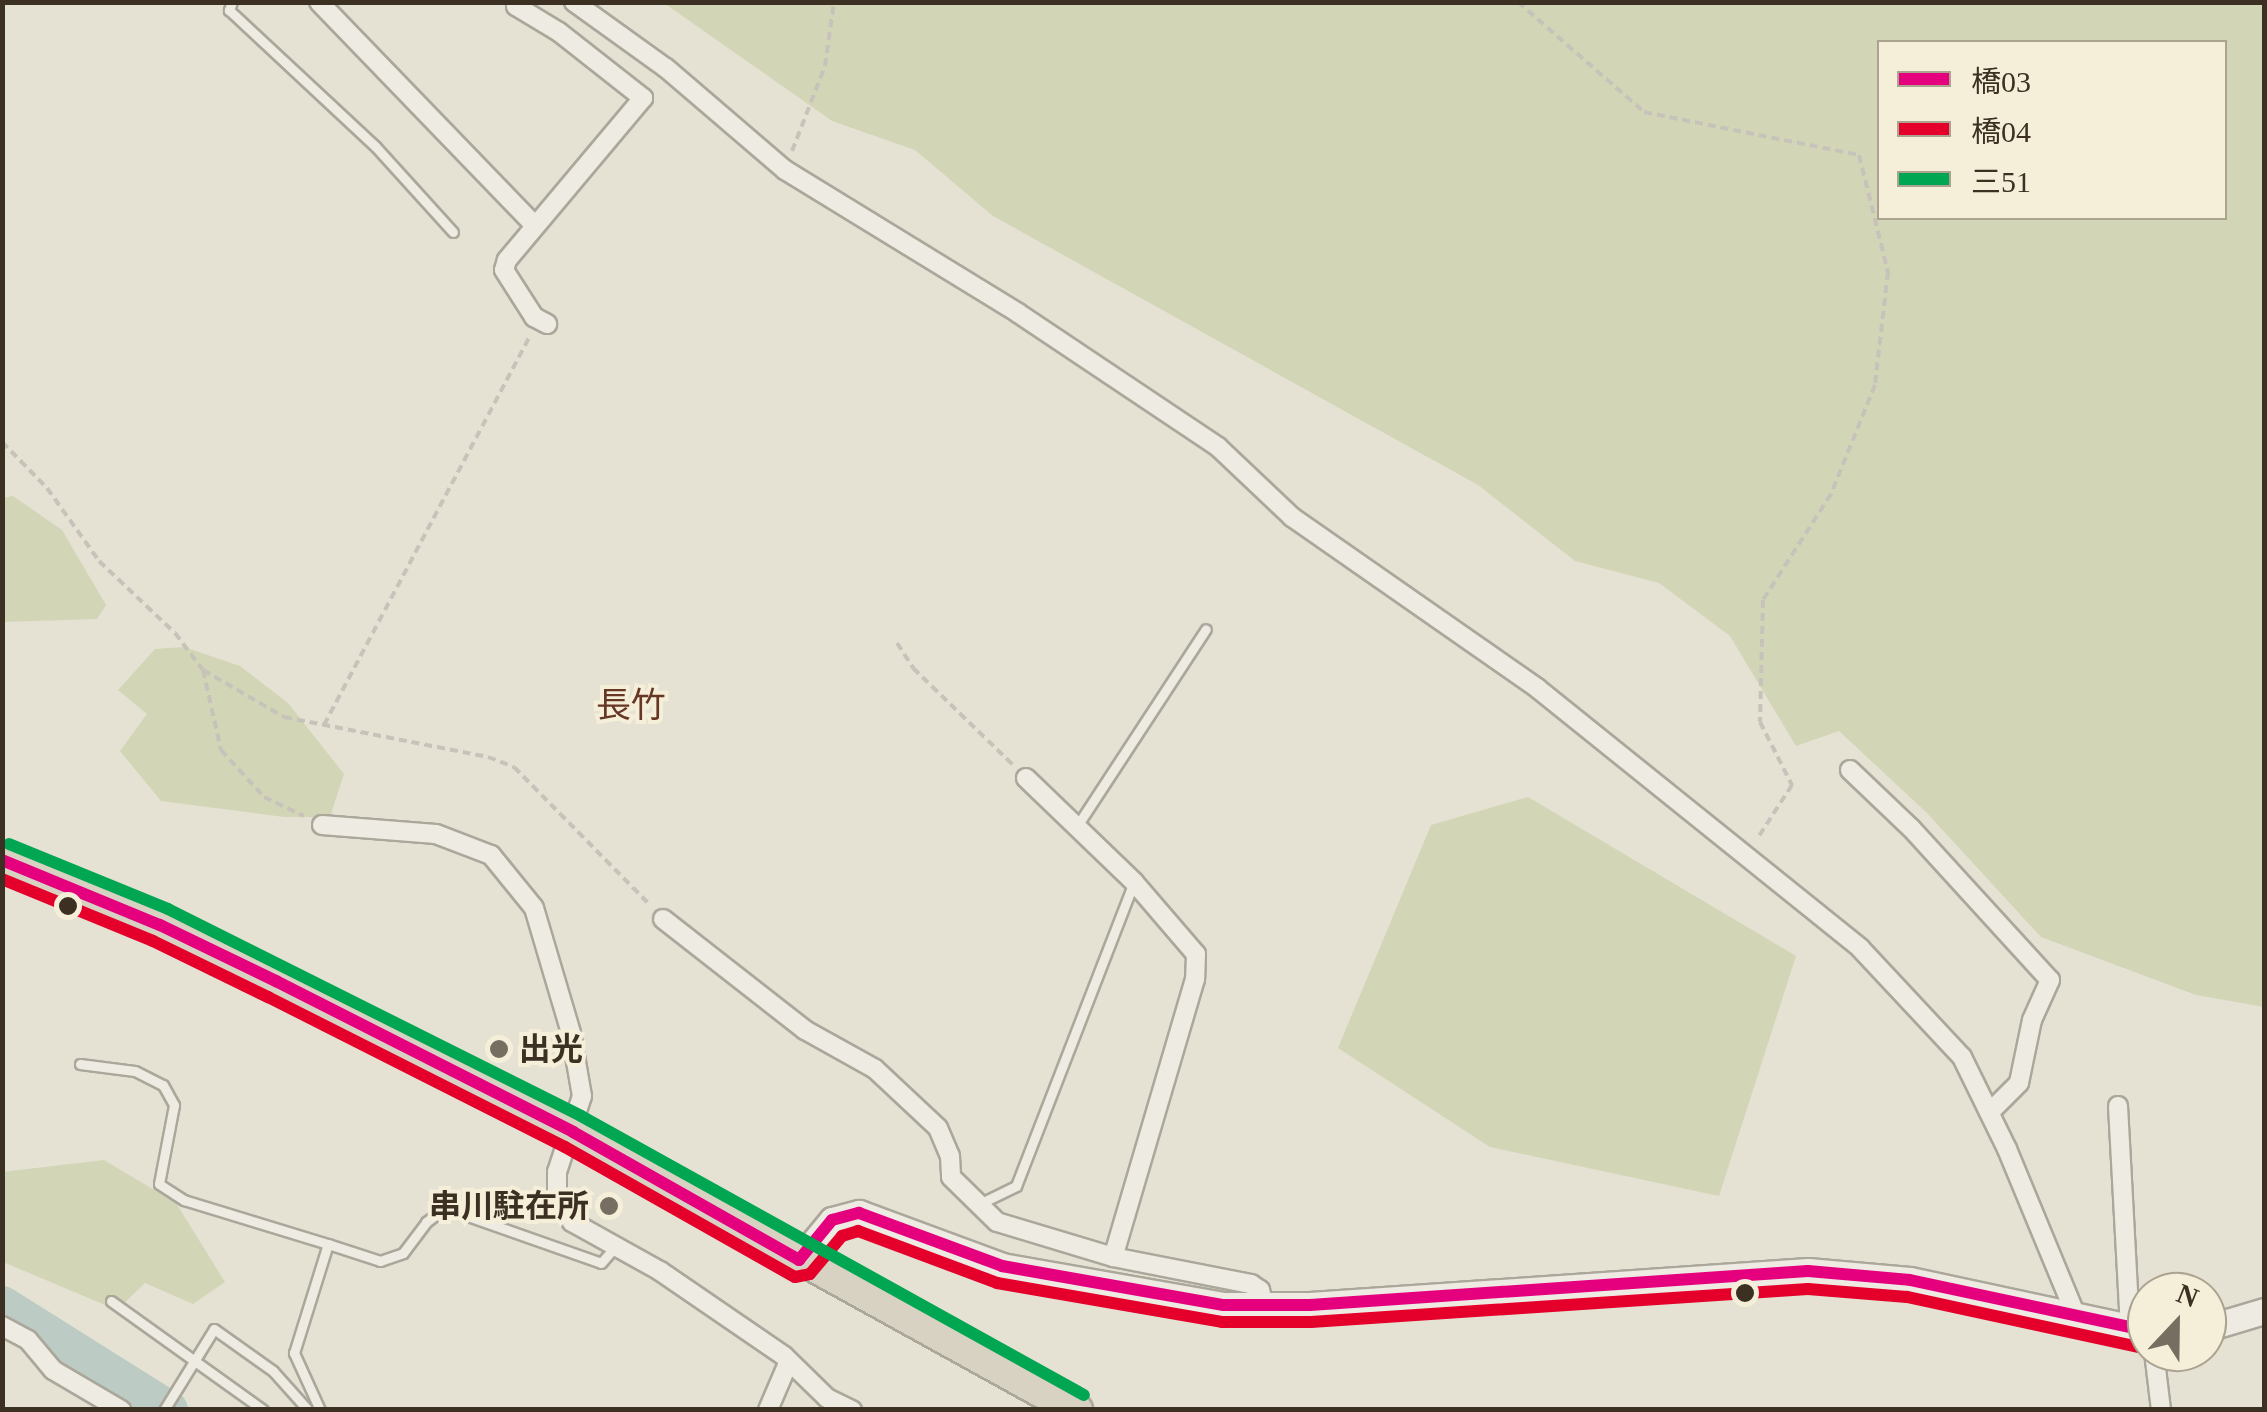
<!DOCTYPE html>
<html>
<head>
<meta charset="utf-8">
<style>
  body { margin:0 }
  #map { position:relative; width:2267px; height:1412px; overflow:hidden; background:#e5e2d3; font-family:"Times New Roman","Noto Sans JP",serif }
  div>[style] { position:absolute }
  .green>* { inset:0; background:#d2d5b6 }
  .river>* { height:40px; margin:-20px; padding:0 20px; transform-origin:20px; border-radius:20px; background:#bcccc4 }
  .path>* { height:4px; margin-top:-2px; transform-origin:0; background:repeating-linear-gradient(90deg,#c7c3ba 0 8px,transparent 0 13px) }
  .roads { filter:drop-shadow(2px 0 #aba79b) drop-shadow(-2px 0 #aba79b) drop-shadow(0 2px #aba79b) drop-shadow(0 -2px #aba79b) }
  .lane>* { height:9px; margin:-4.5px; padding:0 4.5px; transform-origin:4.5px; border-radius:4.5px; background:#eeebe3 }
  .street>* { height:18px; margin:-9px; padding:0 9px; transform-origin:9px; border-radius:9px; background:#eeebe3 }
  .secondary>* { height:25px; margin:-12.5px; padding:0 12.5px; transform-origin:12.5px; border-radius:12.5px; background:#eeebe3 }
  .highway>* { height:32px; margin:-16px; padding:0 16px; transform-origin:16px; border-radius:16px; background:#d8d2c3 }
  .bus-1>* { height:12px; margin:-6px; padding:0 6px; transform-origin:6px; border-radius:6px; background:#e5007d }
  .bus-2>* { height:12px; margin:-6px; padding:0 6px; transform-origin:6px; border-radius:6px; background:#e4002b }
  .bus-3>* { height:12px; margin:-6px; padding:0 6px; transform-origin:6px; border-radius:6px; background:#00a651 }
  .dots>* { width:28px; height:28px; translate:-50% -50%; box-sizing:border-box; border:5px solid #f5efda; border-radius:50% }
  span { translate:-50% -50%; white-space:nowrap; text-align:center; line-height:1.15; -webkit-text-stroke:8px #f5efda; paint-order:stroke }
  .poi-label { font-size:32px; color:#3b3022; font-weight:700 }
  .left { translate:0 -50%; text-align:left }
  .right { translate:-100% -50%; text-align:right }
  .neighbourhood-label { font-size:35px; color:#653724 }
  .frame { position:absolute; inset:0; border:5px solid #3b3022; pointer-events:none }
  .legend { position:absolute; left:1877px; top:40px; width:350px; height:180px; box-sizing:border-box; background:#f5efda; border:2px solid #aba390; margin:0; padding:12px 18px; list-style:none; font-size:30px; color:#3b3022 }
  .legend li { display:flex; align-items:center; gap:20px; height:50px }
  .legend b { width:50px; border:2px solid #aba390 }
  .north { position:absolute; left:2127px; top:1272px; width:100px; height:100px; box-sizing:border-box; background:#f5efda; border:2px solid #aba390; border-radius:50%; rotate:22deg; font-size:28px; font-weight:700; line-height:40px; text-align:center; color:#3b3022 }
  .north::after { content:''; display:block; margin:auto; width:35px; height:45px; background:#766e60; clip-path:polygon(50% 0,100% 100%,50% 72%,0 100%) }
</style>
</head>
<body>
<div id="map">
  <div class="green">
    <div style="clip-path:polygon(evenodd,664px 3px,2264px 3px,2264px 1007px,2196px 995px,2041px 937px,1927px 813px,1839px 731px,1796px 746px,1730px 636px,1659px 583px,1575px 561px,1478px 485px,993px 216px,915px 150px,832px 121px,664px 3px,1880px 42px,2224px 42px,2224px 218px,1880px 218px,1880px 42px)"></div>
    <div style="clip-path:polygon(13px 496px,62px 530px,106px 605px,97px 619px,3px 622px,3px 498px)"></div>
    <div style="clip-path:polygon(184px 647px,240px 666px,288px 703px,344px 774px,330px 817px,284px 817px,161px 801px,120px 751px,147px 714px,118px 690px,155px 649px)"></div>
    <div style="clip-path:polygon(1528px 797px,1796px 956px,1719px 1196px,1490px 1147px,1338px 1048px,1431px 825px)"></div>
    <div style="clip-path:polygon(104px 1160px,176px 1203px,225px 1282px,193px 1304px,145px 1283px,117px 1310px,3px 1262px,2px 1172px)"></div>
  </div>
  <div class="river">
    <div style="left:2px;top:1306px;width:196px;rotate:32.1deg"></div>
  </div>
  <div class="path">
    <div style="left:1518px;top:2px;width:167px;rotate:41.1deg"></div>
    <div style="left:1644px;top:112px;width:219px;rotate:11.3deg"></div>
    <div style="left:1859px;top:155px;width:121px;rotate:76.1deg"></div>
    <div style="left:1888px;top:272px;width:114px;rotate:96.6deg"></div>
    <div style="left:1875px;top:385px;width:118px;rotate:112deg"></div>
    <div style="left:1831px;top:494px;width:126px;rotate:122.7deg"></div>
    <div style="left:1763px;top:600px;width:122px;rotate:91.4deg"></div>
    <div style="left:1760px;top:722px;width:71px;rotate:63.1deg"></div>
    <div style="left:1792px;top:785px;width:64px;rotate:122.9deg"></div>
    <div style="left:792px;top:151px;width:91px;rotate:-68.8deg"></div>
    <div style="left:825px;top:66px;width:65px;rotate:-82deg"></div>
    <div style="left:2px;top:442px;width:64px;rotate:45.6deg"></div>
    <div style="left:47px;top:488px;width:90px;rotate:54.5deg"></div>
    <div style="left:99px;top:561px;width:105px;rotate:43.5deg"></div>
    <div style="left:175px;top:633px;width:46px;rotate:52.9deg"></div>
    <div style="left:203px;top:670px;width:94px;rotate:30.1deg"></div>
    <div style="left:284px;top:717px;width:208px;rotate:11.1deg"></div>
    <div style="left:488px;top:757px;width:28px;rotate:21deg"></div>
    <div style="left:514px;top:767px;width:191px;rotate:45.4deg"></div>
    <div style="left:897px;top:643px;width:30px;rotate:57deg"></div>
    <div style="left:913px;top:668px;width:141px;rotate:44.1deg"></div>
    <div style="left:203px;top:670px;width:82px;rotate:77.3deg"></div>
    <div style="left:221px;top:750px;width:64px;rotate:47.5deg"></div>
    <div style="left:264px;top:797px;width:44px;rotate:25.4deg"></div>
    <div style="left:324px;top:725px;width:440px;rotate:-62.1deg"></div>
  </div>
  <div class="roads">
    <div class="lane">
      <div style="left:232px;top:2px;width:9px;rotate:111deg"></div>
      <div style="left:229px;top:10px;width:200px;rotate:43deg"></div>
      <div style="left:375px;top:146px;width:116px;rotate:47.8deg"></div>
      <div style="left:1077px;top:826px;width:235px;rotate:-56.8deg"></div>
      <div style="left:80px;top:1064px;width:55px;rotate:7.3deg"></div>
      <div style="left:135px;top:1071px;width:31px;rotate:27deg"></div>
      <div style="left:163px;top:1085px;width:23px;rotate:61deg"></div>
      <div style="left:174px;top:1105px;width:80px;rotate:100.8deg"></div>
      <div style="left:159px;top:1184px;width:30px;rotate:33deg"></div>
      <div style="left:184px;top:1200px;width:151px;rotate:17deg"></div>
      <div style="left:979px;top:1204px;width:41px;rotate:-25.9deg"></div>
      <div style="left:1016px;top:1186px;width:326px;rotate:-68.8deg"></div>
      <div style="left:111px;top:1301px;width:187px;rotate:35.6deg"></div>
      <div style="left:164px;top:1410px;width:95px;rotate:-58.3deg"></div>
      <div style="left:214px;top:1329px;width:72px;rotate:35.4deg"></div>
      <div style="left:273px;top:1371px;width:52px;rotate:48.1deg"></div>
      <div style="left:320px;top:1410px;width:63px;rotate:-114.5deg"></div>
      <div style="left:294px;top:1353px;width:114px;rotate:-72.7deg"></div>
      <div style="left:328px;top:1244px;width:55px;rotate:18.1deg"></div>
      <div style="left:380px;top:1261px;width:24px;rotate:-19deg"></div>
      <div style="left:403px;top:1253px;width:39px;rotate:-53deg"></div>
      <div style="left:426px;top:1222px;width:24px;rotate:-36deg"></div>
      <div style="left:445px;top:1208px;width:165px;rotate:19.4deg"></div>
      <div style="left:601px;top:1263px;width:23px;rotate:-49deg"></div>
    </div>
    <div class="street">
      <div style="left:319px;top:2px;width:311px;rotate:46deg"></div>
      <div style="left:519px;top:2px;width:5px;rotate:127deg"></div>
      <div style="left:516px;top:6px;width:50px;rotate:31.2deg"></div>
      <div style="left:559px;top:32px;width:107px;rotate:38.2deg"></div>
      <div style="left:643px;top:98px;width:212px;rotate:130deg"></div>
      <div style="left:507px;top:260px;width:10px;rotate:107deg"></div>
      <div style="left:504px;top:270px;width:56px;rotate:57.4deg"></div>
      <div style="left:534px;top:317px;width:15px;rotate:28deg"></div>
      <div style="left:574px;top:2px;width:113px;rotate:35.7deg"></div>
      <div style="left:666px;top:68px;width:157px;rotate:40.6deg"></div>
      <div style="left:785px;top:170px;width:273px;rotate:31.5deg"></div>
      <div style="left:1018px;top:313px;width:241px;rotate:33.8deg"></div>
      <div style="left:1218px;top:447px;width:102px;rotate:43.4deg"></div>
      <div style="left:1292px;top:517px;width:299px;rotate:34.9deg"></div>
      <div style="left:1537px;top:688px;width:415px;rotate:38.8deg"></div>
      <div style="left:1860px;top:948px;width:149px;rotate:46.9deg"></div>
      <div style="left:1962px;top:1057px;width:102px;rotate:63.9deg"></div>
      <div style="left:2007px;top:1149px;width:183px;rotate:67.5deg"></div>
      <div style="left:1850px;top:770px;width:84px;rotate:43.6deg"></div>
      <div style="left:1911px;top:828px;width:206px;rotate:47.6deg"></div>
      <div style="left:2050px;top:980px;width:44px;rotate:114.2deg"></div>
      <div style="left:2032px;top:1020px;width:64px;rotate:101.7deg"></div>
      <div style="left:2019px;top:1083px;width:42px;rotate:135deg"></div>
      <div style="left:1026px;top:778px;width:150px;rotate:43.9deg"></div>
      <div style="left:1134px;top:882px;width:95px;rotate:49.3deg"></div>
      <div style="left:1196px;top:954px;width:25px;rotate:92deg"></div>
      <div style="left:1195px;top:979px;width:290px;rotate:106.4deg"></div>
      <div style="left:1113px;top:1257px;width:141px;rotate:11.1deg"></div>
      <div style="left:1251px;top:1284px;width:11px;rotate:34deg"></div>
      <div style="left:1260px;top:1290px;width:16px;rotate:76deg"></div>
      <div style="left:322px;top:825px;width:114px;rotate:4.5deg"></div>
      <div style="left:436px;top:834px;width:59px;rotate:20.9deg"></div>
      <div style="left:491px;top:855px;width:68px;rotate:50.9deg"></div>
      <div style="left:534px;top:908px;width:130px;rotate:73.5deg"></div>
      <div style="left:571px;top:1033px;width:64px;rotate:80.1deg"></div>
      <div style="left:582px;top:1096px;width:80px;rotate:108.2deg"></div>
      <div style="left:557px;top:1172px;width:23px;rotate:90deg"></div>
      <div style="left:557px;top:1195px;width:31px;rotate:61deg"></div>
      <div style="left:572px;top:1222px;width:101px;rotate:29.1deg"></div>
      <div style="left:660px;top:1271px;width:150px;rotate:34.4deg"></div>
      <div style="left:784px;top:1356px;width:60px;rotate:44.3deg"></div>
      <div style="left:827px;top:1398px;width:28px;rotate:26deg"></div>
      <div style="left:663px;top:919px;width:180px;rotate:38deg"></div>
      <div style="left:805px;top:1030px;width:80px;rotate:29.1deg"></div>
      <div style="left:875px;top:1069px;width:86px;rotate:43.1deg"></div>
      <div style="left:938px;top:1128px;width:30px;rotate:67deg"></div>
      <div style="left:950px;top:1156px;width:21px;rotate:87deg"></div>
      <div style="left:951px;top:1177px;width:64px;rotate:44.4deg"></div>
      <div style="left:997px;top:1222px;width:121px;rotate:16.8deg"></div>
      <div style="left:2118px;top:1106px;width:222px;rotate:86.9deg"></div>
      <div style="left:2px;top:1326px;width:30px;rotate:28deg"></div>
      <div style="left:28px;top:1340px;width:39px;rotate:50deg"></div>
      <div style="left:53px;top:1370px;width:79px;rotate:30.5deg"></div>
      <div style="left:2154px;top:1352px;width:58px;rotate:83.1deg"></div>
      <div style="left:768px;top:1410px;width:53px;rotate:-66.8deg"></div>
    </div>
    <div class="secondary">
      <div style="left:799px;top:1260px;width:52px;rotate:-50.5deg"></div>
      <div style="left:832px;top:1220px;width:28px;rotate:-15deg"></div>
      <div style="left:859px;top:1213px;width:153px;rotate:20.3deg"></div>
      <div style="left:1002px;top:1266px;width:225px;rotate:10deg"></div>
      <div style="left:1224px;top:1305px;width:86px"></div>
      <div style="left:1310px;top:1305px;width:499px;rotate:-3.9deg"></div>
      <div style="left:1808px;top:1271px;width:102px;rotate:5deg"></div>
      <div style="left:1910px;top:1280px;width:242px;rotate:12.1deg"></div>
      <div style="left:2207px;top:1328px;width:59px;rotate:-16.6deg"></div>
    </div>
    <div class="highway">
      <div style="left:2px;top:860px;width:171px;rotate:22.4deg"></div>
      <div style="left:160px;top:925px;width:129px;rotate:25.8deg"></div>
      <div style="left:276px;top:981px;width:333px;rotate:26.9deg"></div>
      <div style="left:573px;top:1132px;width:575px;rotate:28.93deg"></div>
    </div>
  </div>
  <div class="bus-1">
    <div style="left:2px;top:860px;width:171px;rotate:22.4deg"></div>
    <div style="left:160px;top:925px;width:129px;rotate:25.8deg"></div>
    <div style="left:276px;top:981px;width:333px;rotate:26.9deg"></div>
    <div style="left:573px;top:1132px;width:260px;rotate:29.5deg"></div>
    <div style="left:799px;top:1260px;width:52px;rotate:-50.5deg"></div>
    <div style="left:832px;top:1220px;width:28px;rotate:-15deg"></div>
    <div style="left:859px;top:1213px;width:153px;rotate:20.3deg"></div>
    <div style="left:1002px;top:1266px;width:225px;rotate:10deg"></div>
    <div style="left:1224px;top:1305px;width:86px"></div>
    <div style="left:1310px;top:1305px;width:499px;rotate:-3.9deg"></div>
    <div style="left:1808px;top:1271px;width:102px;rotate:5deg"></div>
    <div style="left:1910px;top:1280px;width:242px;rotate:12.1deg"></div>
  </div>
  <div class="bus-2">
    <div style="left:2px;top:879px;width:163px;rotate:22.3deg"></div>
    <div style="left:153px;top:941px;width:128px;rotate:26deg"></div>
    <div style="left:268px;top:997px;width:333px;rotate:26.8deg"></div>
    <div style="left:565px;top:1147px;width:264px;rotate:29.5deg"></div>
    <div style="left:795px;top:1277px;width:15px;rotate:-11deg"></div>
    <div style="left:810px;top:1274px;width:50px;rotate:-49.9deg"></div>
    <div style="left:842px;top:1236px;width:17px;rotate:-17deg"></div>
    <div style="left:858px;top:1231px;width:148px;rotate:20.5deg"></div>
    <div style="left:997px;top:1283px;width:228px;rotate:9.8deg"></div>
    <div style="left:1222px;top:1322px;width:89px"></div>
    <div style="left:1311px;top:1322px;width:498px;rotate:-3.8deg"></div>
    <div style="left:1808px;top:1289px;width:99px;rotate:4.6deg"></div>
    <div style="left:1907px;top:1297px;width:241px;rotate:12.2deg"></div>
  </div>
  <div class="bus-3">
    <div style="left:9px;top:844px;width:172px;rotate:22.2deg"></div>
    <div style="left:168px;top:909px;width:462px;rotate:26.6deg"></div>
    <div style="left:581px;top:1116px;width:575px;rotate:29.02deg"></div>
  </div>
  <div class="dots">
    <div style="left:68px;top:906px;background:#3b3022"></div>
    <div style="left:499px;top:1049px;background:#766e60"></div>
    <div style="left:609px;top:1206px;background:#766e60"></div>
    <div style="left:1745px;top:1293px;background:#3b3022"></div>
  </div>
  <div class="poi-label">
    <span class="left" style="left:519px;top:1049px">出光</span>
    <span class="right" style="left:589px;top:1206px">串川駐在所</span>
  </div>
  <div class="neighbourhood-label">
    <span style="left:631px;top:706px">長竹</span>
  </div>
  <div class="frame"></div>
  <ul class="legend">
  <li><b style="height:12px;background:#e5007d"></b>橋03</li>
  <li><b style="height:12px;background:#e4002b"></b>橋04</li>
  <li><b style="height:12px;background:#00a651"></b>三51</li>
  </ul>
  <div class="north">N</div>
</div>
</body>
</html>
